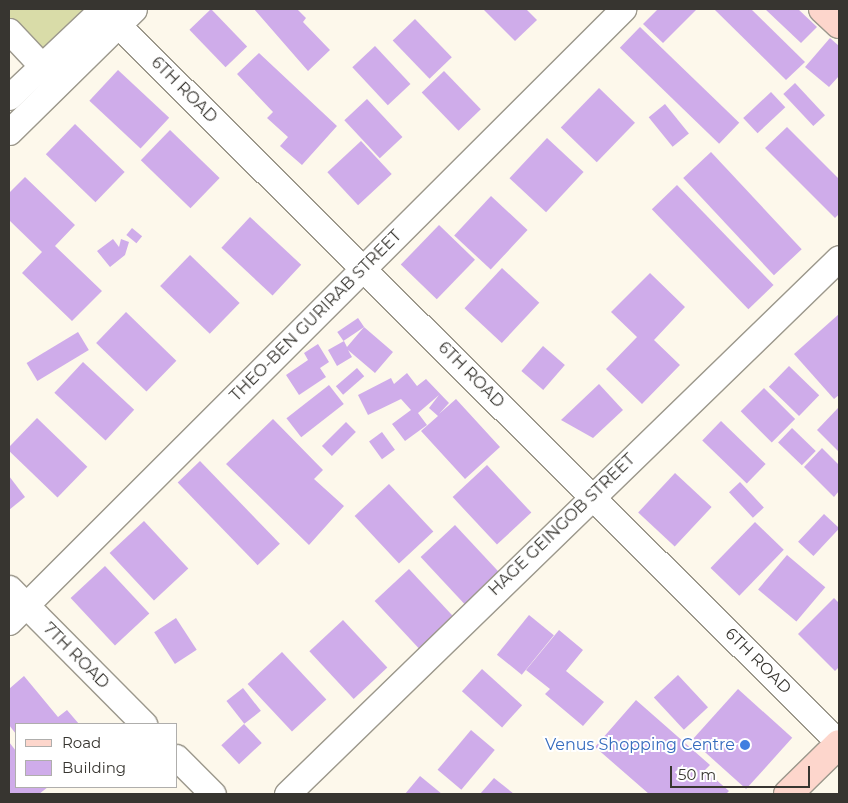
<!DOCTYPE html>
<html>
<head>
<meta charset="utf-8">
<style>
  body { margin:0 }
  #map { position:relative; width:848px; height:803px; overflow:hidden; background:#fdf8eb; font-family:Montserrat,sans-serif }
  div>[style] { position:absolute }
  .green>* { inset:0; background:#d9dca8 }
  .building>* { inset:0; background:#cfacea; transform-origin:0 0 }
  .roads { filter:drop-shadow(1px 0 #9c988c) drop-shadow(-1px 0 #9c988c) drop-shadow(0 1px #9c988c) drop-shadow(0 -1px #9c988c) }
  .minor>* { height:25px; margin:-12.5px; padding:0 12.5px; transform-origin:12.5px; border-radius:12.5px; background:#fff }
  .major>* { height:28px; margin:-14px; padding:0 14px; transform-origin:14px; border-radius:14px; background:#fdd6cc }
  .dots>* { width:14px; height:14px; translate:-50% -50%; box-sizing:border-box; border:2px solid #fff; border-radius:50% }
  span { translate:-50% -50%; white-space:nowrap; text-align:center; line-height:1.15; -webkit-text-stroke:4px #fff; paint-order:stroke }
  .street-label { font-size:16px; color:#373530 }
  .shop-label { font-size:16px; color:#366cbe }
  .right { translate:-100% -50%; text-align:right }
  .frame { position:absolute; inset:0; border:10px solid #373530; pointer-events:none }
  .legend { position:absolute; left:15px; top:723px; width:162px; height:65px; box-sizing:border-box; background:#fff; border:1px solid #afaeac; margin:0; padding:6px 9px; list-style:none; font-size:15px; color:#373530 }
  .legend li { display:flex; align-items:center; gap:10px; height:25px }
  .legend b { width:25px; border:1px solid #afaeac }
  .scale { position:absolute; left:670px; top:766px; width:140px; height:22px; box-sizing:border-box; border:2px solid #373530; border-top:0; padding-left:6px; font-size:15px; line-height:18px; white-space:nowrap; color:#373530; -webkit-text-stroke:4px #fff; paint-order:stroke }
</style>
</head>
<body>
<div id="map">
  <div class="green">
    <div style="clip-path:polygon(9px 9px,87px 9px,42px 54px,9px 19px)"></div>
  </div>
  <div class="building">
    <div style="left:211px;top:9px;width:52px;height:30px;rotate:46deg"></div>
    <div style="clip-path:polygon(254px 9px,297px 9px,306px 18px,303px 22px,330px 50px,308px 71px)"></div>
    <div style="clip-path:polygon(483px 9px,526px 9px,537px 20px,515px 41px)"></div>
    <div style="clip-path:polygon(658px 9px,697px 9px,663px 43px,643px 24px)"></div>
    <div style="clip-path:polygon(714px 9px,751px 9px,805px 62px,786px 80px)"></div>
    <div style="clip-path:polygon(765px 9px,798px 9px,817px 27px,801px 43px)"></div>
    <div style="left:415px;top:19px;width:53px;height:31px;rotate:46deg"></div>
    <div style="left:640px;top:27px;width:138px;height:29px;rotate:44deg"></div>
    <div style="clip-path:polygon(830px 38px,839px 46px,839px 76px,829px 87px,805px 67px)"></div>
    <div style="left:375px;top:46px;width:52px;height:31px;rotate:47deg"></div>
    <div style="clip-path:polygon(259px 53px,337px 126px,302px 165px,280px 146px,288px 137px,267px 118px,273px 112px,237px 74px)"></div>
    <div style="left:118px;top:70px;width:70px;height:42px;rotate:43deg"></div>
    <div style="left:444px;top:71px;width:53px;height:31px;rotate:46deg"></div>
    <div style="left:795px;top:83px;width:44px;height:16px;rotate:47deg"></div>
    <div style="left:599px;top:88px;width:50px;height:55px;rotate:44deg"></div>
    <div style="left:771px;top:92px;width:21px;height:38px;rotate:47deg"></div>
    <div style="left:367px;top:99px;width:52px;height:31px;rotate:47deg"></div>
    <div style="left:665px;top:104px;width:38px;height:21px;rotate:51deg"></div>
    <div style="left:75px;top:124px;width:69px;height:42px;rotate:44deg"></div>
    <div style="clip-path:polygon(787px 127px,839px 179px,839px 214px,835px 218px,765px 148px)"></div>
    <div style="left:170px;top:130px;width:69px;height:42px;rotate:44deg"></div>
    <div style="left:547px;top:138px;width:50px;height:55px;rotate:43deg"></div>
    <div style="left:361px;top:141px;width:45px;height:46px;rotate:47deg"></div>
    <div style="left:711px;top:152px;width:133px;height:38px;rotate:47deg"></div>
    <div style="clip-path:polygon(25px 177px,75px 225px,55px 246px,102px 291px,72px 321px,22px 273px,42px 252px,9px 220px,9px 193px)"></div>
    <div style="left:677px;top:185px;width:139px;height:35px;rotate:46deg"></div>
    <div style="left:491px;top:196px;width:50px;height:54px;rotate:43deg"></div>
    <div style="left:250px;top:217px;width:70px;height:42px;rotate:43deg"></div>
    <div style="left:439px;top:225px;width:50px;height:55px;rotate:44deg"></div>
    <div style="left:132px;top:228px;width:13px;height:9px;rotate:39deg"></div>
    <div style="clip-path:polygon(113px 239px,119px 247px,121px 239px,129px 242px,125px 255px,110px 267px,97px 251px)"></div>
    <div style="left:190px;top:255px;width:69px;height:43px;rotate:44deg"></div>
    <div style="left:502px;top:268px;width:51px;height:55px;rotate:43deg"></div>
    <div style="clip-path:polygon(650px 273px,685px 307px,654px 340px,680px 365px,642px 404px,606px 369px,637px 337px,611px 312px)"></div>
    <div style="left:126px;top:312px;width:70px;height:43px;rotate:44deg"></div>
    <div style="clip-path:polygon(839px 314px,839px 395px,834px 399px,794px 354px)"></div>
    <div style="left:358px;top:318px;width:11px;height:25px;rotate:56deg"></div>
    <div style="clip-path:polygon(364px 327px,393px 352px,375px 373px,348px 350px,352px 357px,337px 366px,328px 350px,344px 341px,347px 347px)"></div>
    <div style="left:78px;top:332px;width:21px;height:60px;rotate:59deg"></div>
    <div style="clip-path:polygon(318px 344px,329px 362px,320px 368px,326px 377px,299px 395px,286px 375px,308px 360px,304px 353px)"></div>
    <div style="left:543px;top:346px;width:29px;height:33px;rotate:41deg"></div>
    <div style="left:83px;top:362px;width:70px;height:42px;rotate:43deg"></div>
    <div style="left:789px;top:366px;width:42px;height:29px;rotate:44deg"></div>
    <div style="left:357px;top:368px;width:11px;height:28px;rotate:49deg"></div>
    <div style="clip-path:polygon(407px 373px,417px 386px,426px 379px,449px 403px,439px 414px,456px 399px,500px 447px,465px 479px,421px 431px,438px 416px,429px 408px,439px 395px,418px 413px,427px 425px,405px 441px,392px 424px,411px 410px,401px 399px,368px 415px,358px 395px,391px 378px,394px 384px)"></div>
    <div style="clip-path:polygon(599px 384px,623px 410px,593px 438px,561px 420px)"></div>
    <div style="left:329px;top:385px;width:24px;height:54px;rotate:52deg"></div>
    <div style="left:764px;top:388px;width:44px;height:33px;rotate:45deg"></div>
    <div style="clip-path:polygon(839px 407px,839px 452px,817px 430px)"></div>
    <div style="left:37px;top:418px;width:70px;height:43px;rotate:44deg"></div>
    <div style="clip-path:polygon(273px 419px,323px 470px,314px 479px,344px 506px,309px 545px,226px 464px)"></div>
    <div style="left:721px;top:421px;width:62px;height:27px;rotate:44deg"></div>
    <div style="left:346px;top:422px;width:14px;height:34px;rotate:45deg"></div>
    <div style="left:792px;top:428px;width:33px;height:20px;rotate:44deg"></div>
    <div style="left:382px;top:432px;width:22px;height:16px;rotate:54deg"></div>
    <div style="clip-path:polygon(822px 448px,839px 465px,839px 491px,834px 497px,804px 467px)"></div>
    <div style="left:200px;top:461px;width:115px;height:31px;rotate:46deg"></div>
    <div style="left:487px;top:465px;width:65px;height:47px;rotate:47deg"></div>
    <div style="left:675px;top:473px;width:50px;height:54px;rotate:43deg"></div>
    <div style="clip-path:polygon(9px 476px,25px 497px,9px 510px)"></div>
    <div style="left:740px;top:482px;width:35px;height:15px;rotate:47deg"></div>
    <div style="left:389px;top:484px;width:65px;height:47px;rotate:47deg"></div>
    <div style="left:824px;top:514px;width:21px;height:38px;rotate:43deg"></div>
    <div style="left:144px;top:521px;width:65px;height:47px;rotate:47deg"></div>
    <div style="left:755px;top:522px;width:40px;height:64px;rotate:44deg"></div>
    <div style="left:455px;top:525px;width:66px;height:47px;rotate:47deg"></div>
    <div style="left:787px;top:555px;width:50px;height:45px;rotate:40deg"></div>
    <div style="left:105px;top:566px;width:65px;height:47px;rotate:47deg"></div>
    <div style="left:409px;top:569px;width:65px;height:47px;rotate:47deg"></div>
    <div style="clip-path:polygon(834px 598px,839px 603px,839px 667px,835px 671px,798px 634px)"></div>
    <div style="left:529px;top:615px;width:32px;height:51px;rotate:39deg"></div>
    <div style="left:176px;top:618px;width:38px;height:26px;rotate:57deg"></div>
    <div style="left:343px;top:620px;width:65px;height:46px;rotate:47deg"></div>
    <div style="clip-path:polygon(559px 630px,583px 650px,566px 671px,604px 702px,583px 726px,545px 694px,550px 689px,526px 670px)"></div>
    <div style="left:282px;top:652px;width:65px;height:47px;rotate:47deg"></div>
    <div style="left:482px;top:669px;width:54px;height:30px;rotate:42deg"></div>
    <div style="left:678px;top:675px;width:44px;height:33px;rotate:47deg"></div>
    <div style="clip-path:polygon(24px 676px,58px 717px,67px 710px,79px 724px,16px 724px,16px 734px,9px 725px,9px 689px)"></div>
    <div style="left:243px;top:688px;width:29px;height:21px;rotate:52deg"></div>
    <div style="left:738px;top:689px;width:73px;height:69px;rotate:42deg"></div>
    <div style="clip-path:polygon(636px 700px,710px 765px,705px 770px,729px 791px,726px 794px,649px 794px,595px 747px)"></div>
    <div style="left:244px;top:724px;width:26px;height:31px;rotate:47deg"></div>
    <div style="left:471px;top:730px;width:31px;height:52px;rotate:40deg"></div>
    <div style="clip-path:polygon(9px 742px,16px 751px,16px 787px,48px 787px,39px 794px,9px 794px)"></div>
    <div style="clip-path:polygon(420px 776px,442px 794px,405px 794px)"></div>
    <div style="clip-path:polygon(494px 778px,514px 794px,480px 794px)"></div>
  </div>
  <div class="roads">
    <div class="minor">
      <div style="left:102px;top:9px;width:1040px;rotate:44.88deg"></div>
      <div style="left:9px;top:31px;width:47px;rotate:46.7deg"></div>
      <div style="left:9px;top:97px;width:128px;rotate:-43.4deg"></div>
      <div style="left:9px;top:132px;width:175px;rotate:-44.5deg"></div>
      <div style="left:9px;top:588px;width:192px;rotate:45.2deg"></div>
      <div style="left:9px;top:622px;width:868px;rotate:-44.95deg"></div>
      <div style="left:176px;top:757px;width:52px;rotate:45deg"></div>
      <div style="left:287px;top:794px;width:769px;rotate:-44.16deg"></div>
    </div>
    <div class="major">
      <div style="left:823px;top:9px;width:22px;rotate:43deg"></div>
      <div style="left:788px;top:794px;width:71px;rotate:-44.4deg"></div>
    </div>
  </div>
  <div class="dots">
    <div style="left:745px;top:745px;background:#3f7fe0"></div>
  </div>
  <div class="street-label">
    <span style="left:184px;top:90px;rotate:45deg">6TH ROAD</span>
    <span style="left:316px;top:316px;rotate:-45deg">THEO-BEN GURIRAB STREET</span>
    <span style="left:471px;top:375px;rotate:45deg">6TH ROAD</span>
    <span style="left:562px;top:525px;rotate:-44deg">HAGE GEINGOB STREET</span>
    <span style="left:76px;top:656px;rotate:45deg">7TH ROAD</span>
    <span style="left:758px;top:661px;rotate:45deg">6TH ROAD</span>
  </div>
  <div class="shop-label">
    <span class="right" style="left:735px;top:745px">Venus Shopping Centre</span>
  </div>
  <div class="frame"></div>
  <ul class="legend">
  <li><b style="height:6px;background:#fdd6cc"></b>Road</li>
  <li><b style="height:14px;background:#cfacea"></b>Building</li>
  </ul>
  <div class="scale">50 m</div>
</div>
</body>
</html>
